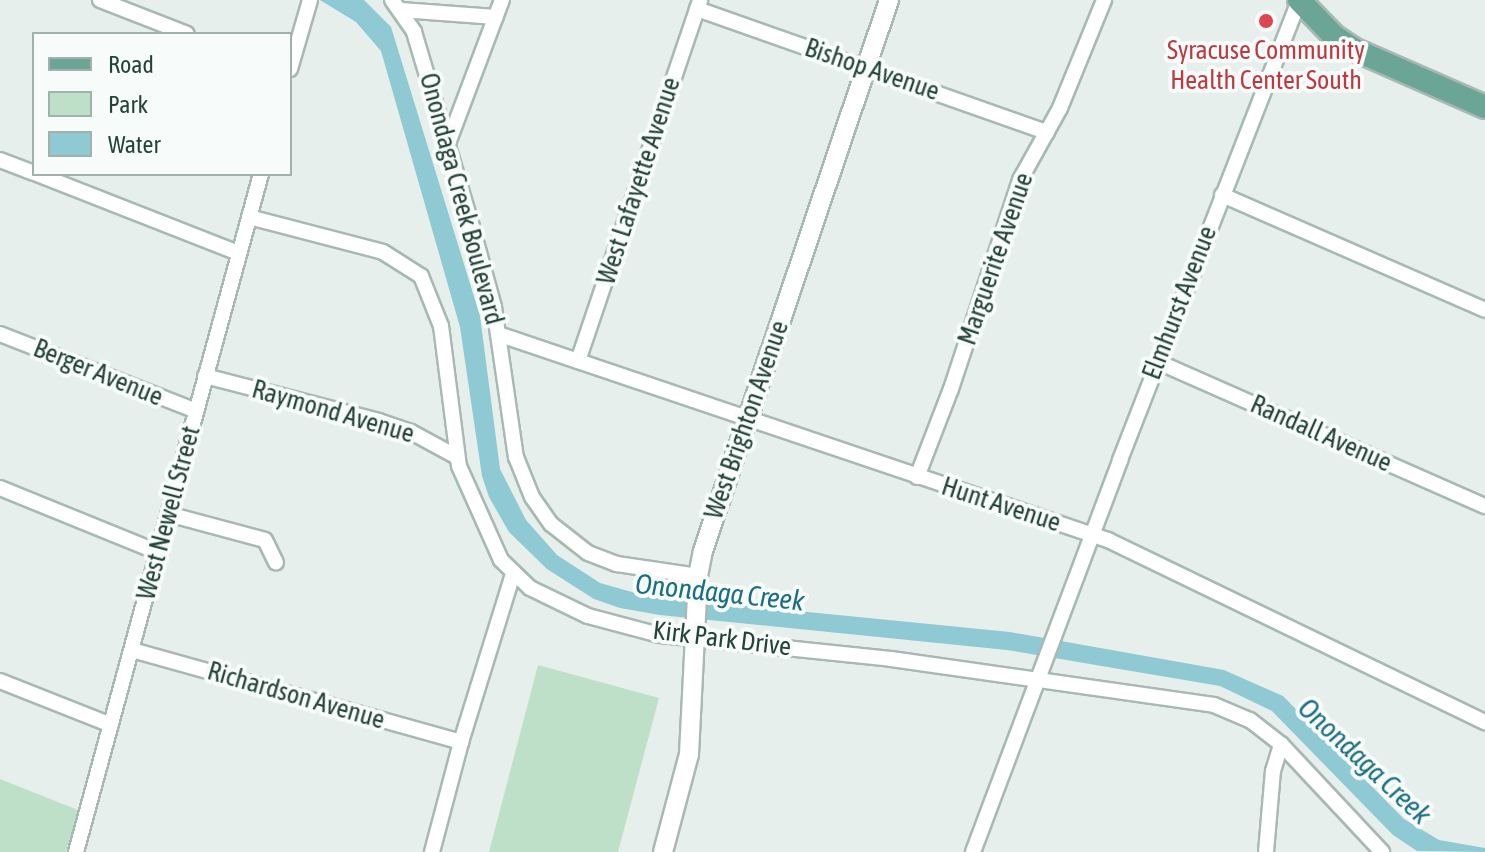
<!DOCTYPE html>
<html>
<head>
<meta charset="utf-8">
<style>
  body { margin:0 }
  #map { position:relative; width:1485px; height:852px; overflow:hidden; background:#e6efeb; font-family:"Asap Condensed",sans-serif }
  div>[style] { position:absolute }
  .green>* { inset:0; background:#bfe0c8 }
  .water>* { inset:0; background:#8ec9d4 }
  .roads { filter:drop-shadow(2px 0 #a8b8b2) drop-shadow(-2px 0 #a8b8b2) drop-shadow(0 2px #a8b8b2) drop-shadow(0 -2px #a8b8b2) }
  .minor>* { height:14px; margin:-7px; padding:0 7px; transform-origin:7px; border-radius:7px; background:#fff }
  .tertiary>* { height:18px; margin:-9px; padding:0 9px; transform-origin:9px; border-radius:9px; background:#fff }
  .primary>* { height:22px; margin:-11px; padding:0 11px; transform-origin:11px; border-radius:11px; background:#6aa596 }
  .dots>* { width:22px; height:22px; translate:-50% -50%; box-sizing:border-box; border:4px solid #f7fbf9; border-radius:50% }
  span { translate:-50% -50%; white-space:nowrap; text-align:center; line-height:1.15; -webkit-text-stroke:8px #f7fbf9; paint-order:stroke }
  .health-label { font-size:26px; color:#be3a42 }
  .street-label { font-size:26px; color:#24423a }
  .water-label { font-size:28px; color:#1c6f80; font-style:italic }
  .legend { position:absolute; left:32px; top:32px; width:260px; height:144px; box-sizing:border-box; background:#f7fbf9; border:2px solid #a3b1ad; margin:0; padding:10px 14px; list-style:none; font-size:24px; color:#24423a }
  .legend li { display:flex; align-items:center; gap:16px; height:40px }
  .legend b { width:40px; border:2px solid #a3b1ad }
</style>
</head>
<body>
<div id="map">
  <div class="green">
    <div style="clip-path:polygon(538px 665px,659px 698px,618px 852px,489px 852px)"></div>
    <div style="clip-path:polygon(0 779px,78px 810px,66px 852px,0 852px)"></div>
  </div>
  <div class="water">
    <div style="clip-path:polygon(320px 0,364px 0,391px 27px,480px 316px,500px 469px,526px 520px,557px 555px,600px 583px,646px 596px,1010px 632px,1224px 670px,1283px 696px,1404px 819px,1439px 840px,1485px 848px,1485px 852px,1417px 851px,1393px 835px,1272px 711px,1220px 686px,1007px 650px,660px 615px,620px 608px,594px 599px,547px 569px,509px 532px,489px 497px,482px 476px,460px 327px,381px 51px,356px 22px)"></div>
  </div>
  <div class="roads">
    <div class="minor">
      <div style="left:100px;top:0;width:93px;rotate:21.3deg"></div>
      <div style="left:392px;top:0;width:39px;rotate:55deg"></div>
      <div style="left:414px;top:32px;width:203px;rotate:73.4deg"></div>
      <div style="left:472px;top:227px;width:83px;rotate:74.6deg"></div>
      <div style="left:494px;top:307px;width:152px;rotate:81.7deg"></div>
      <div style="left:516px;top:457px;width:43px;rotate:68.2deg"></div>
      <div style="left:532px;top:497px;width:33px;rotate:55deg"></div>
      <div style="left:551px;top:524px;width:47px;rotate:38.1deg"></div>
      <div style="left:588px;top:553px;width:31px;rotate:21deg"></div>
      <div style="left:617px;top:564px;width:82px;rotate:8.4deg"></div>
      <div style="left:697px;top:9px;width:371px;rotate:19.4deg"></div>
      <div style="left:401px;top:10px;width:95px;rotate:4.2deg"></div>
      <div style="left:290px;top:69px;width:72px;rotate:-73.8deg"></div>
      <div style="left:447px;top:146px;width:156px;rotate:-69.4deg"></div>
      <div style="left:0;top:160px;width:36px;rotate:21deg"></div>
      <div style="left:37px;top:174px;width:217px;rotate:21.4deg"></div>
      <div style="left:1222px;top:195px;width:287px;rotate:23.6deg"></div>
      <div style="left:249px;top:217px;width:138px;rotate:14.6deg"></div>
      <div style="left:383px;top:252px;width:45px;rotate:32.3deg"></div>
      <div style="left:421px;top:276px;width:54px;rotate:68.2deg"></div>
      <div style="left:441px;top:326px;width:141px;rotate:82.7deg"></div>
      <div style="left:459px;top:466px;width:103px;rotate:65.9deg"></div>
      <div style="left:501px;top:560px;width:40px;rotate:44deg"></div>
      <div style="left:530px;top:588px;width:64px;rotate:25.8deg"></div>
      <div style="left:588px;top:616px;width:74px;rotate:14.8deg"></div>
      <div style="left:660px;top:635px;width:232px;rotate:5.9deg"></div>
      <div style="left:891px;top:659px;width:326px;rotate:8.1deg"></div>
      <div style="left:1214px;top:705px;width:39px;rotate:23deg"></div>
      <div style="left:1250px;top:720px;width:39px;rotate:38deg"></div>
      <div style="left:1281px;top:744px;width:148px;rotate:46.9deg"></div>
      <div style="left:0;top:334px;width:211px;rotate:21.4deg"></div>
      <div style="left:498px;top:334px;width:644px;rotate:18.66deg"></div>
      <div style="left:1108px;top:540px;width:419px;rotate:25.8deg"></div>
      <div style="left:578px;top:361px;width:381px;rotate:-71.3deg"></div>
      <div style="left:1158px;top:362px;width:357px;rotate:23.8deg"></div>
      <div style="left:205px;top:376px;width:180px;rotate:14.5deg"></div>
      <div style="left:379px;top:421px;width:34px;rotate:19deg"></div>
      <div style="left:411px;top:432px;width:52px;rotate:28.5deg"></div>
      <div style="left:917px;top:477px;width:94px;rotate:-68.9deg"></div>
      <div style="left:951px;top:389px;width:220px;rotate:-71.7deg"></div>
      <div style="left:1020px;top:180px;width:82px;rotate:-60.9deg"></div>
      <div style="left:1060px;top:108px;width:117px;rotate:-67.8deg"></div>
      <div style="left:0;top:488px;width:170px;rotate:22.1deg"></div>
      <div style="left:168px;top:514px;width:100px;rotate:15deg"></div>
      <div style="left:265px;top:540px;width:25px;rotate:64deg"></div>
      <div style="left:132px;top:650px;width:342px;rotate:15.6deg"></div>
      <div style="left:0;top:681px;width:119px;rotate:21.6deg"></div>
      <div style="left:76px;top:852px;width:703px;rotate:-74.74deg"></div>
      <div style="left:432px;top:852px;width:114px;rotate:-75.2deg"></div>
      <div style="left:461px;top:742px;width:176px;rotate:-72.8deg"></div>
      <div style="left:973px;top:852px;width:419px;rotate:-69.4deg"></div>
      <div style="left:1120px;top:460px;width:494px;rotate:-68.7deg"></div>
      <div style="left:1266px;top:852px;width:81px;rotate:-85.1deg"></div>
      <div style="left:1273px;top:771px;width:28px;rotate:-73deg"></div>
    </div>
    <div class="tertiary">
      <div style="left:663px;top:852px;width:101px;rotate:-75.1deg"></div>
      <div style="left:689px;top:754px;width:178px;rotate:-87.1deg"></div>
      <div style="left:698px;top:576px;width:25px;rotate:-79deg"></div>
      <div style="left:703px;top:551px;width:582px;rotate:-71.35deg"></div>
    </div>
    <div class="primary">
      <div style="left:1299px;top:0;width:50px;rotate:45.8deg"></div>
      <div style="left:1334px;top:36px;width:23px;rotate:34deg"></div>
      <div style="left:1353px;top:49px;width:144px;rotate:23.7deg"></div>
    </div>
  </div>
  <div class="dots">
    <div style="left:1266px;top:21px;background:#e0444e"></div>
  </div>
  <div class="health-label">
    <span style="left:1266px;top:66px">Syracuse Community<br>Health Center South</span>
  </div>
  <div class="street-label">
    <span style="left:872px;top:70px;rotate:19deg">Bishop Avenue</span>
    <span style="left:639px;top:181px;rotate:-72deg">West Lafayette Avenue</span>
    <span style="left:461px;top:199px;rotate:75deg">Onondaga Creek Boulevard</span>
    <span style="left:996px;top:259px;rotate:-71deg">Marguerite Avenue</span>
    <span style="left:1180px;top:303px;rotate:-69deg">Elmhurst Avenue</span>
    <span style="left:98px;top:373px;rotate:22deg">Berger Avenue</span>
    <span style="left:333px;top:412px;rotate:16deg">Raymond Avenue</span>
    <span style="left:747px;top:420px;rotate:-71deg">West Brighton Avenue</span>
    <span style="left:1321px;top:434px;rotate:24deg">Randall Avenue</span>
    <span style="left:1001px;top:505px;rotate:18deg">Hunt Avenue</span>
    <span style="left:169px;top:513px;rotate:-75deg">West Newell Street</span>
    <span style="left:722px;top:639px;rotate:7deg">Kirk Park Drive</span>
    <span style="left:296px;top:696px;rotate:16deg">Richardson Avenue</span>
  </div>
  <div class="water-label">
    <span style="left:720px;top:592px;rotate:6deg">Onondaga Creek</span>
    <span style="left:1365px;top:761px;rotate:43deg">Onondaga Creek</span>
  </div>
  <ul class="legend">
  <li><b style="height:10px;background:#6aa596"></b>Road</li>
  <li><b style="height:22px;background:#bfe0c8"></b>Park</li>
  <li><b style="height:22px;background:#8ec9d4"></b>Water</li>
  </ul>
</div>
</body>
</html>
